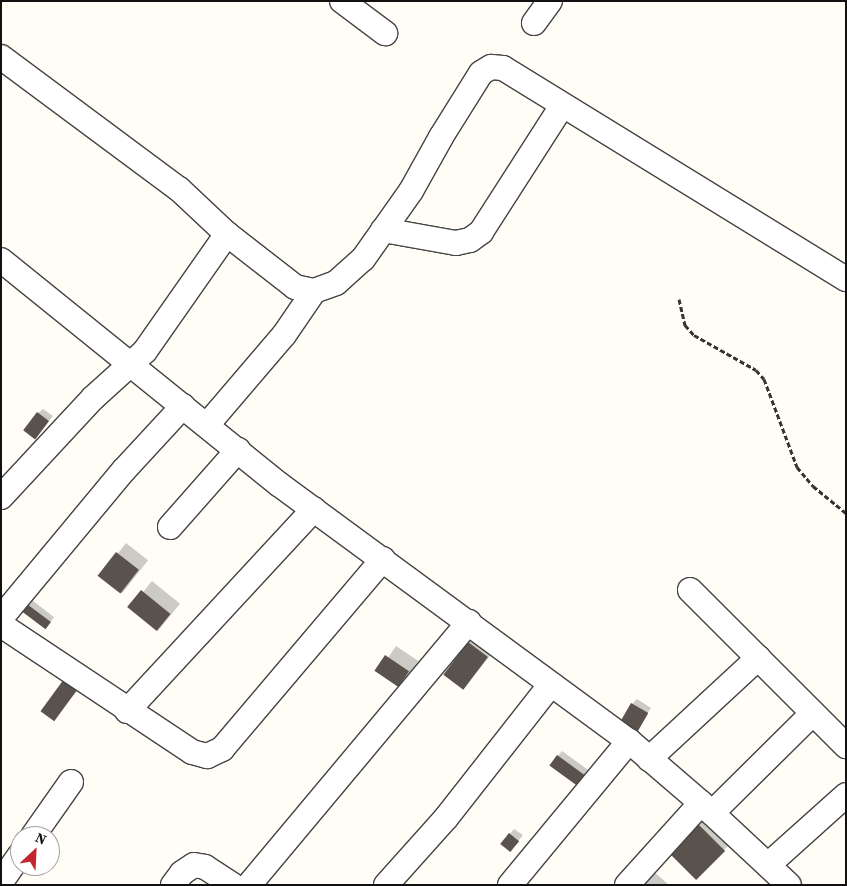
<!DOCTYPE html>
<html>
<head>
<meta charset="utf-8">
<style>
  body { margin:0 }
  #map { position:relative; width:847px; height:886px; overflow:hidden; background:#fffdf5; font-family:"Source Serif 4",serif }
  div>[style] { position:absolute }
  .shadow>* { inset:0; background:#0003; transform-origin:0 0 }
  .building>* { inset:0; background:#5a524d; transform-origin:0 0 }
  .path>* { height:3px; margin-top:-1.5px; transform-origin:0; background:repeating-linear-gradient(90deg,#333 0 5px,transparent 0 7.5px) }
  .roads { filter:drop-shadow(1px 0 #444) drop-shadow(-1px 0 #444) drop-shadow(0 1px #444) drop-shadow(0 -1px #444) }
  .minor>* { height:24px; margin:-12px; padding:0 12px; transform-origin:12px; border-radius:12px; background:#fff }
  span { translate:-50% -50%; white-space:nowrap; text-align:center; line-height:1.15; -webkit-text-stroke:5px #fff; paint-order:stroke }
  .frame { position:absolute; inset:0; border:2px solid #111; pointer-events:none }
  .north { position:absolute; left:10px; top:826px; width:50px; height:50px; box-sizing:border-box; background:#fff; border:1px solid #a0a0a0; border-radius:50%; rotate:25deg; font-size:14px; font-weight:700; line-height:20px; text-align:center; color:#111 }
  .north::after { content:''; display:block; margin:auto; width:18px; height:22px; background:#c4262e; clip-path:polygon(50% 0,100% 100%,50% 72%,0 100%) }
</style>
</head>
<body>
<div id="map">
  <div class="shadow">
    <div style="clip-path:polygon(43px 409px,53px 416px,36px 437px,38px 413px)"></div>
    <div style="left:126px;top:543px;width:28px;height:42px;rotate:38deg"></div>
    <div style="left:152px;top:581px;width:36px;height:35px;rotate:39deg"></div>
    <div style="left:32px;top:600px;width:28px;height:6px;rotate:38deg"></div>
    <div style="clip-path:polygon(479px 634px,497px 647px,464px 688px,469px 643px)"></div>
    <div style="left:396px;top:646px;width:27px;height:32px;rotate:34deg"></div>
    <div style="clip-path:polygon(87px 679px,54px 719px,42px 710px)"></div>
    <div style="clip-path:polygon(637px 699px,651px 708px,635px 731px,632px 704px)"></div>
    <div style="clip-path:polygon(562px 751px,591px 772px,584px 781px,558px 756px)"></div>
    <div style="left:705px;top:811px;width:41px;height:53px;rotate:45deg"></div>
    <div style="clip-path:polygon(514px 829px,523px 835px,515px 845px,510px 834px)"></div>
    <div style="clip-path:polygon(652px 870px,669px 885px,638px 885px)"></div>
  </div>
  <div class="building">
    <div style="left:37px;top:412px;width:15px;height:23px;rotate:37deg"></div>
    <div style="left:116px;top:552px;width:29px;height:30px;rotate:38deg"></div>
    <div style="left:141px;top:590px;width:38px;height:22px;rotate:39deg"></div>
    <div style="left:27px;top:604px;width:30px;height:9px;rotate:37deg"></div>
    <div style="left:468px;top:642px;width:25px;height:41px;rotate:37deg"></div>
    <div style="left:385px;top:655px;width:29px;height:19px;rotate:34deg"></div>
    <div style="left:64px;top:679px;width:17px;height:40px;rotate:36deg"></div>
    <div style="left:631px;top:703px;width:20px;height:23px;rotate:30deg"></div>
    <div style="left:557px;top:755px;width:37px;height:13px;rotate:36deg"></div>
    <div style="left:694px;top:820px;width:44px;height:41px;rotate:45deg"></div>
    <div style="left:509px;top:833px;width:13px;height:14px;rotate:39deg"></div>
  </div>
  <div class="path">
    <div style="left:679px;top:299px;width:27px;rotate:77deg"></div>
    <div style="left:685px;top:325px;width:13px;rotate:48deg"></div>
    <div style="left:694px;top:335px;width:71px;rotate:29.4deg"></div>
    <div style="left:756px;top:370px;width:12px;rotate:48deg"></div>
    <div style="left:764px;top:379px;width:94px;rotate:69.4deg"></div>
    <div style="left:797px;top:467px;width:25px;rotate:50deg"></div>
    <div style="left:813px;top:486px;width:43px;rotate:39.3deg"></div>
  </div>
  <div class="roads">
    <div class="minor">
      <div style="left:342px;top:1px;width:54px;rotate:36.7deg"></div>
      <div style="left:534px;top:23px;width:27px;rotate:-54deg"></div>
      <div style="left:1px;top:57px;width:222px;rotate:36.6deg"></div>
      <div style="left:179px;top:189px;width:66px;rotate:43.2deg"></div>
      <div style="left:227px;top:234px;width:86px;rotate:37.9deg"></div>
      <div style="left:295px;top:287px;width:19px;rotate:12deg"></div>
      <div style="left:314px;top:291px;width:23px;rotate:-20deg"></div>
      <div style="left:336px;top:283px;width:36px;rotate:-42deg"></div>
      <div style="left:363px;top:259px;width:83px;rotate:-54.8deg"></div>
      <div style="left:411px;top:191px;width:62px;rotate:-60.9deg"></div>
      <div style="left:441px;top:137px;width:75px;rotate:-58deg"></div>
      <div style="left:481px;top:73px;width:12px;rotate:-31deg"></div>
      <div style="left:491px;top:67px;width:12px;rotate:5deg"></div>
      <div style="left:503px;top:68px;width:403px;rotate:31.6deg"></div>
      <div style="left:383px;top:230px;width:74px;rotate:10.1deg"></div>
      <div style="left:456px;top:243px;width:14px;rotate:-12deg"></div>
      <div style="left:470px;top:240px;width:14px;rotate:-36deg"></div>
      <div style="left:481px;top:232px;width:150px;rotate:-57.3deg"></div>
      <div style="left:1px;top:260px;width:358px;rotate:38.9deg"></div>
      <div style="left:280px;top:485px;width:433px;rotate:36.3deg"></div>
      <div style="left:629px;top:741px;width:95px;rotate:40.7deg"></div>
      <div style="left:701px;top:803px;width:120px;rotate:43deg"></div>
      <div style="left:207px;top:425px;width:118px;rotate:-49.5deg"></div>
      <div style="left:284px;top:335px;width:53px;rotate:-55.7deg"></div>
      <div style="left:1px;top:497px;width:135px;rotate:-47.1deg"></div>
      <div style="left:93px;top:398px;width:70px;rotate:-42.1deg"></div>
      <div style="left:145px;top:351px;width:143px;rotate:-55deg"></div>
      <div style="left:170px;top:527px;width:103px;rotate:-48.6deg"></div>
      <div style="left:690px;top:590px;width:221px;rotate:45deg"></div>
      <div style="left:1px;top:618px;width:192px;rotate:-50.3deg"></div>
      <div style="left:124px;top:470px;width:87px;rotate:-47.3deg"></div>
      <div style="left:1px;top:625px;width:229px;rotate:33.6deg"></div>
      <div style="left:192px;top:752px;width:16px;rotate:15deg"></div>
      <div style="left:207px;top:756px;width:17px;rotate:-25deg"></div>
      <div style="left:222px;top:749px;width:249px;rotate:-49.7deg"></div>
      <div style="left:127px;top:711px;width:275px;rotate:-47.2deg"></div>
      <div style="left:649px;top:759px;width:149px;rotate:-42.8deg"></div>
      <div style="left:712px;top:813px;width:142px;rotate:-44.7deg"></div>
      <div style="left:33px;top:836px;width:66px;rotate:-54.9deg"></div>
      <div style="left:768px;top:865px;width:105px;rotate:-41.9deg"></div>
      <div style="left:1px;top:882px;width:33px;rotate:-55deg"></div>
      <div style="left:173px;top:885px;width:15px;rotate:-53deg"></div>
      <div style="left:182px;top:873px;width:14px;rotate:-34deg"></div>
      <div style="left:194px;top:865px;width:11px;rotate:10deg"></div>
      <div style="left:205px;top:867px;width:33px;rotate:33deg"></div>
      <div style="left:249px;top:885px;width:343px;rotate:-50.1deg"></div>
      <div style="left:386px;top:885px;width:90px;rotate:-48.2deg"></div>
      <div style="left:446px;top:818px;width:170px;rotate:-51.9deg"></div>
      <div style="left:510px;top:885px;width:187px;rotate:-50.4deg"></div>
      <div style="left:627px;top:885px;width:110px;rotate:-47.9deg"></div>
    </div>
  </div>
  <div class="frame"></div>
  <div class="north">N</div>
</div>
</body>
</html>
